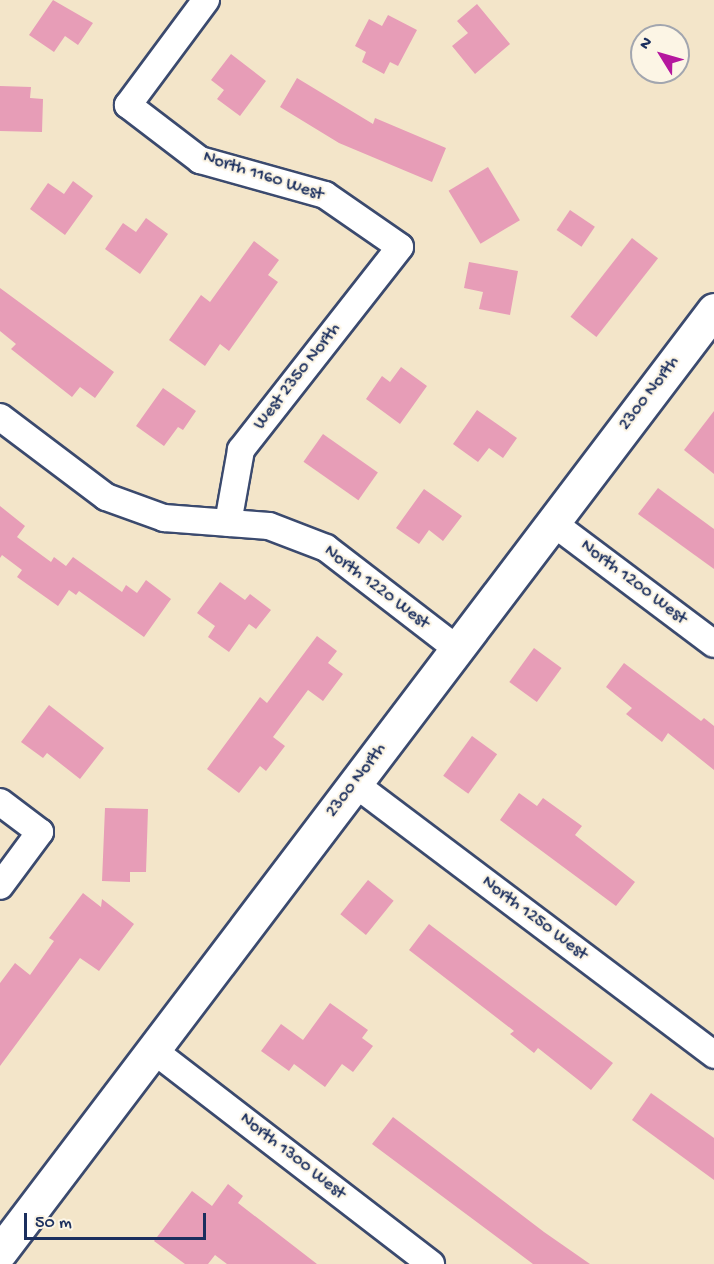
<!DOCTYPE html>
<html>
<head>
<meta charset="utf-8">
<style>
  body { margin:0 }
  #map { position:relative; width:714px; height:1264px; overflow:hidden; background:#f3e5c9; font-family:"Gochi Hand",sans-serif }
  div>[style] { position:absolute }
  .building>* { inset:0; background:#e79db7; transform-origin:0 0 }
  .roads { filter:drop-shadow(2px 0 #3b4a6e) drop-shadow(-2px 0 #3b4a6e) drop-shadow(0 2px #3b4a6e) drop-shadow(0 -2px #3b4a6e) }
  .street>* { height:26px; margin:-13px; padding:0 13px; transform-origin:13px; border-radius:13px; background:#fff }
  .secondary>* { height:33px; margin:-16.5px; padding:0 16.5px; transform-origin:16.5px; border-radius:16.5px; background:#fff }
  span { translate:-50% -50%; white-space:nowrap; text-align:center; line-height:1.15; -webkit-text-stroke:4.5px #fcf5e5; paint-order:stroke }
  .street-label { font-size:18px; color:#1b2f5e }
  .north { position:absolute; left:630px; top:24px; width:60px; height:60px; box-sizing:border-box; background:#fcf5e5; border:2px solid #a2a6af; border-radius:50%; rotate:307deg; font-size:16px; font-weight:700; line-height:24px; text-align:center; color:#1b2f5e }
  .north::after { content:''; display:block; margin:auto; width:21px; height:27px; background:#b5179e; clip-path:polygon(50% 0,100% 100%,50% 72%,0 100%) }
  .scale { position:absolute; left:24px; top:1213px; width:182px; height:27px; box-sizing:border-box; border:3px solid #1b2f5e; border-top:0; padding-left:8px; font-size:18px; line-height:21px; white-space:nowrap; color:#1b2f5e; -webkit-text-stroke:4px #fcf5e5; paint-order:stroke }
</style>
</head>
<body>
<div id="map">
  <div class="building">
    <div style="clip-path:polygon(53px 0,93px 23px,78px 45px,65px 36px,54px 52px,29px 35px)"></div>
    <div style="clip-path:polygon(477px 4px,510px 44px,475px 74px,452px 46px,468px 33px,457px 21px)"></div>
    <div style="clip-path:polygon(388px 15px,417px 30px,398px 66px,390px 62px,384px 74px,362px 62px,366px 52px,355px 46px,369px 19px,382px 26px)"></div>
    <div style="clip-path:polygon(231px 54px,266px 81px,240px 116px,217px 99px,224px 90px,211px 80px)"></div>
    <div style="clip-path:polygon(297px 78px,373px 124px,375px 118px,446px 148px,432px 182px,339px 143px,280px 107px)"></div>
    <div style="clip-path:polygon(0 86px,31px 87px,30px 98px,43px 99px,42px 132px,0 131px)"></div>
    <div style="left:488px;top:167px;width:62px;height:46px;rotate:59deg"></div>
    <div style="clip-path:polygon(73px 181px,93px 196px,65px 235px,30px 209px,48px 183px,64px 194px)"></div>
    <div style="left:570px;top:210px;width:30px;height:24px;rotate:34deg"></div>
    <div style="clip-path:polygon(146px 218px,168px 234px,140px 274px,105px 249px,123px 223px,136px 232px)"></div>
    <div style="left:632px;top:238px;width:33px;height:100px;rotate:38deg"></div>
    <div style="clip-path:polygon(254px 241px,279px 260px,268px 275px,278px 282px,229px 351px,220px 344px,205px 366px,169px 340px,201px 295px,210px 302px)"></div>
    <div style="clip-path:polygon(469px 262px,518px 271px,510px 315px,479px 309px,483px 292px,464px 288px)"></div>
    <div style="clip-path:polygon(0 288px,114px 372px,95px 398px,80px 387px,72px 397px,11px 349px,16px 344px,0 331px)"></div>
    <div style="clip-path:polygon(401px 367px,427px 386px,400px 424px,366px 399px,382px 376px,390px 382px)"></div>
    <div style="clip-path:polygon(163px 388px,196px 411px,183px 430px,178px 427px,164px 446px,136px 426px)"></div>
    <div style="clip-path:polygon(477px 410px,517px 438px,503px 458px,489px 448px,478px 462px,453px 444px)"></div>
    <div style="clip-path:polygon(714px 411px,714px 474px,684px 450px)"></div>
    <div style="left:323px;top:434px;width:67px;height:34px;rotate:35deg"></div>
    <div style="clip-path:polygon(658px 488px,714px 529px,714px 569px,638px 514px)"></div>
    <div style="clip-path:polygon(424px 489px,462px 516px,443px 541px,429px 530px,419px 544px,396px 528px)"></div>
    <div style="clip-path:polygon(0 506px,25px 526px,17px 537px,51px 562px,54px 557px,66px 566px,73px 557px,122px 592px,126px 585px,137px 593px,146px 580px,171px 599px,144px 637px,79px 591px,76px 595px,69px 590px,58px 606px,17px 577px,22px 570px,2px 555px,0 558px)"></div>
    <div style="clip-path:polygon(220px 582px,245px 600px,250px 594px,271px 610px,256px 629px,249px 624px,229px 652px,208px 637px,215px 626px,197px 613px)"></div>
    <div style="clip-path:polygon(317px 636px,337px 651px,328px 663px,343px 674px,323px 701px,308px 690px,273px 737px,285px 746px,266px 771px,260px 766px,239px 793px,207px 769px,260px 697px,267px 703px)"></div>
    <div style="left:534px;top:648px;width:34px;height:42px;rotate:36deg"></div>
    <div style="clip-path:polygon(624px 663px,701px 721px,704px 718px,714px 726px,714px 770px,668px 733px,662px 742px,626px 714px,632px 708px,606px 687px)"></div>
    <div style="clip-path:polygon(49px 705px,104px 748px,80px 779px,47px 753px,43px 758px,21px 742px)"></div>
    <div style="left:472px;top:736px;width:31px;height:49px;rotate:36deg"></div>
    <div style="clip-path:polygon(519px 793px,537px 806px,543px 798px,582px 826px,575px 835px,635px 882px,616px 906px,500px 820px)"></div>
    <div style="clip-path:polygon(105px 808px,148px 809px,146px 872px,130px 872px,130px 882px,102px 881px)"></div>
    <div style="left:368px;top:880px;width:33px;height:44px;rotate:39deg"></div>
    <div style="clip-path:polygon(83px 893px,101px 907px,102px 899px,134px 924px,99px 971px,80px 958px,0 1066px,0 983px,15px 963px,30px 975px,54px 941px,49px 938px)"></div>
    <div style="clip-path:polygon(429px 924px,613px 1063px,591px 1090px,538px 1048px,534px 1053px,510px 1034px,514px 1031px,409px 950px)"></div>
    <div style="clip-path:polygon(330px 1003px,368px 1030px,362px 1038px,373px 1046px,353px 1072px,342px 1064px,325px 1087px,294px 1064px,289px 1071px,261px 1051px,281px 1024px,303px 1040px)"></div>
    <div style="clip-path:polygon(651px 1093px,714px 1138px,714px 1180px,632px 1120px)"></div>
    <div style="clip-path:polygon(393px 1117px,544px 1232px,590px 1264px,533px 1264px,372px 1144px)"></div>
    <div style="clip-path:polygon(228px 1184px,243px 1196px,238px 1203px,317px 1264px,227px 1264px,215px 1255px,208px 1264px,185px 1264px,154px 1241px,192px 1191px,212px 1206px)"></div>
  </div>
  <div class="roads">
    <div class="street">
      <div style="left:206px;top:0;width:131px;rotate:126.6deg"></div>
      <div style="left:128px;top:105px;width:91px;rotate:37.4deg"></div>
      <div style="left:200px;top:160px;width:130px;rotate:15.6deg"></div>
      <div style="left:325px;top:195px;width:91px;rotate:34.7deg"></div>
      <div style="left:400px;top:247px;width:258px;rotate:128.1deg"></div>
      <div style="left:241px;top:450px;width:74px;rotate:100.1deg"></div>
      <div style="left:0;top:417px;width:133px;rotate:37deg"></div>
      <div style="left:106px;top:497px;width:62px;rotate:19.9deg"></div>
      <div style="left:164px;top:518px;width:105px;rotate:4.4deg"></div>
      <div style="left:269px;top:526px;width:61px;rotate:21.1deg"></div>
      <div style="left:326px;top:548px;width:165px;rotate:37.6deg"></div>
      <div style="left:553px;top:523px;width:201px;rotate:36.9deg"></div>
      <div style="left:355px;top:784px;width:450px;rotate:37deg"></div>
      <div style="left:0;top:802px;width:50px;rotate:36.9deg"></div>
      <div style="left:40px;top:832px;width:67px;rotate:126.5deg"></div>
      <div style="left:153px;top:1050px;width:351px;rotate:37.6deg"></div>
    </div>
    <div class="secondary">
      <div style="left:0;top:1252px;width:1182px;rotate:-52.84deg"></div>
    </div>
  </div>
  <div class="street-label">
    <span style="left:263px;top:177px;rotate:18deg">North 1160 West</span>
    <span style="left:298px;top:377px;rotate:-52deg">West 2350 North</span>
    <span style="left:650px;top:394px;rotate:-53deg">2300 North</span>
    <span style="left:633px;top:583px;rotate:37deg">North 1200 West</span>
    <span style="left:376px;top:588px;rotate:37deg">North 1220 West</span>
    <span style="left:357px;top:781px;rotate:-53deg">2300 North</span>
    <span style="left:534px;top:919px;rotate:37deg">North 1250 West</span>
    <span style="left:292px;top:1157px;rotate:38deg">North 1300 West</span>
  </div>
  <div class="north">N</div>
  <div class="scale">50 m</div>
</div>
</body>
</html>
